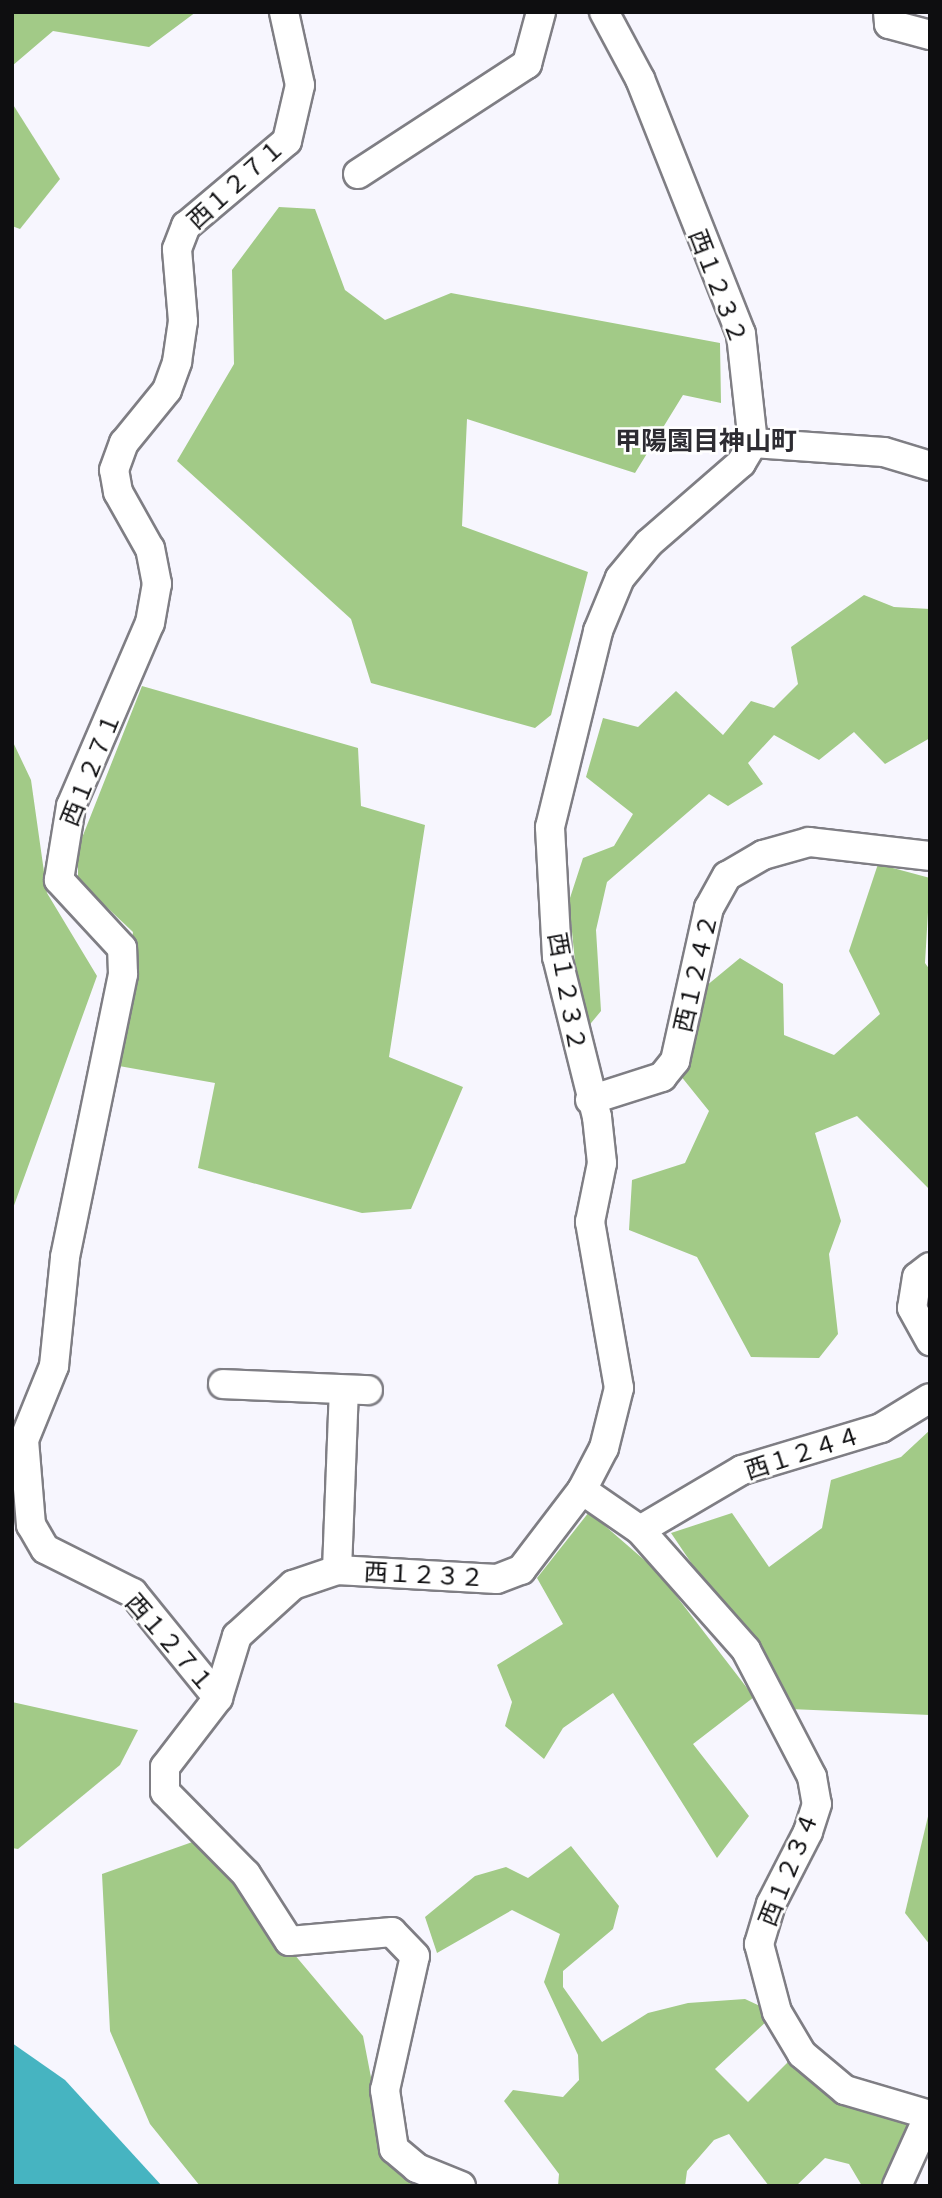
<!DOCTYPE html>
<html>
<head>
<meta charset="utf-8">
<style>
  body { margin:0 }
  #map { position:relative; width:942px; height:2198px; overflow:hidden; background:#f7f6fe; font-family:Cabin,"Noto Sans JP",sans-serif }
  div>[style] { position:absolute }
  .forest>* { inset:0; background:#a2ca87 }
  .water>* { inset:0; background:#46b4c1 }
  .roads { filter:drop-shadow(2px 0 #7f7e84) drop-shadow(-2px 0 #7f7e84) drop-shadow(0 2px #7f7e84) drop-shadow(0 -2px #7f7e84) }
  .minor>* { height:28px; margin:-14px; padding:0 14px; transform-origin:14px; border-radius:14px; background:#fff }
  span { translate:-50% -50%; white-space:nowrap; text-align:center; line-height:1.15; -webkit-text-stroke:5px #fff; paint-order:stroke }
  .street-label { font-size:24px; color:#0e0e10 }
  .neighbourhood-label { font-size:26px; color:#2d2c32; font-weight:700 }
  .frame { position:absolute; inset:0; border:14px solid #0e0e10; pointer-events:none }
</style>
</head>
<body>
<div id="map">
  <div class="forest">
    <div style="clip-path:polygon(12px 12px,196px 12px,149px 47px,53px 31px,12px 66px)"></div>
    <div style="clip-path:polygon(12px 103px,60px 179px,20px 229px,12px 226px)"></div>
    <div style="clip-path:polygon(279px 207px,315px 209px,345px 290px,385px 320px,451px 293px,720px 343px,721px 403px,683px 395px,635px 473px,467px 419px,462px 526px,588px 572px,551px 715px,535px 728px,371px 683px,351px 619px,177px 461px,234px 364px,232px 270px)"></div>
    <div style="clip-path:polygon(864px 595px,894px 607px,930px 609px,930px 738px,885px 764px,854px 732px,819px 760px,774px 735px,748px 763px,763px 784px,728px 806px,709px 794px,607px 882px,596px 930px,601px 1011px,582px 1034px,569px 901px,583px 858px,614px 846px,633px 814px,586px 777px,603px 718px,638px 727px,676px 691px,723px 735px,751px 701px,774px 708px,798px 684px,791px 647px)"></div>
    <div style="clip-path:polygon(142px 686px,358px 748px,361px 806px,425px 825px,389px 1057px,463px 1087px,411px 1209px,362px 1213px,198px 1168px,215px 1083px,119px 1066px,133px 932px,78px 880px,78px 848px)"></div>
    <div style="clip-path:polygon(12px 740px,31px 780px,47px 893px,97px 976px,12px 1211px)"></div>
    <div style="clip-path:polygon(878px 864px,930px 878px,925px 963px,930px 970px,930px 1190px,857px 1116px,815px 1133px,841px 1221px,829px 1254px,838px 1334px,819px 1358px,751px 1357px,697px 1257px,629px 1230px,632px 1180px,685px 1163px,709px 1111px,680px 1075px,700px 991px,740px 958px,783px 984px,784px 1035px,834px 1055px,880px 1014px,849px 951px)"></div>
    <div style="clip-path:polygon(930px 1430px,930px 1715px,790px 1709px,671px 1533px,732px 1513px,769px 1567px,822px 1528px,831px 1480px,901px 1457px)"></div>
    <div style="clip-path:polygon(589px 1512px,657px 1571px,754px 1697px,693px 1744px,749px 1816px,717px 1858px,613px 1693px,563px 1728px,544px 1759px,505px 1726px,512px 1702px,497px 1665px,563px 1624px,537px 1578px)"></div>
    <div style="clip-path:polygon(12px 1702px,138px 1730px,120px 1765px,18px 1849px,12px 1848px)"></div>
    <div style="clip-path:polygon(930px 1808px,930px 1945px,905px 1913px)"></div>
    <div style="clip-path:polygon(198px 1840px,363px 2036px,386px 2155px,449px 2186px,200px 2186px,150px 2124px,110px 2031px,102px 1874px)"></div>
    <div style="clip-path:polygon(571px 1846px,619px 1906px,613px 1929px,563px 1971px,563px 1987px,602px 2042px,648px 2013px,688px 2003px,745px 1999px,760px 2006px,768px 2020px,715px 2069px,748px 2102px,789px 2061px,830px 2095px,915px 2128px,888px 2186px,862px 2186px,849px 2164px,825px 2158px,796px 2186px,769px 2186px,729px 2134px,714px 2140px,687px 2171px,685px 2186px,558px 2186px,559px 2174px,504px 2101px,513px 2090px,563px 2097px,579px 2080px,578px 2055px,544px 1982px,560px 1934px,512px 1910px,437px 1953px,425px 1917px,475px 1876px,506px 1867px,528px 1878px)"></div>
  </div>
  <div class="water">
    <div style="clip-path:polygon(12px 2043px,65px 2080px,162px 2186px,12px 2186px)"></div>
  </div>
  <div class="roads">
    <div class="minor">
      <div style="left:888px;top:12px;width:12px;rotate:85deg"></div>
      <div style="left:889px;top:24px;width:42px;rotate:15deg"></div>
      <div style="left:358px;top:174px;width:202px;rotate:-33.1deg"></div>
      <div style="left:527px;top:64px;width:54px;rotate:-74.9deg"></div>
      <div style="left:753px;top:443px;width:131px;rotate:3.9deg"></div>
      <div style="left:884px;top:452px;width:48px;rotate:16.9deg"></div>
      <div style="left:590px;top:1100px;width:76px;rotate:-17.7deg"></div>
      <div style="left:662px;top:1077px;width:21px;rotate:-51deg"></div>
      <div style="left:675px;top:1061px;width:157px;rotate:-77.5deg"></div>
      <div style="left:709px;top:908px;width:37px;rotate:-61deg"></div>
      <div style="left:727px;top:876px;width:42px;rotate:-30.3deg"></div>
      <div style="left:763px;top:855px;width:48px;rotate:-15.8deg"></div>
      <div style="left:809px;top:842px;width:122px;rotate:6.6deg"></div>
      <div style="left:930px;top:1267px;width:16px;rotate:142deg"></div>
      <div style="left:917px;top:1277px;width:31px;rotate:99deg"></div>
      <div style="left:912px;top:1308px;width:38px;rotate:61deg"></div>
      <div style="left:223px;top:1384px;width:145px;rotate:2.4deg"></div>
      <div style="left:582px;top:1490px;width:70px;rotate:34.6deg"></div>
      <div style="left:640px;top:1530px;width:160px;rotate:48.5deg"></div>
      <div style="left:746px;top:1650px;width:143px;rotate:62.5deg"></div>
      <div style="left:812px;top:1777px;width:27px;rotate:80deg"></div>
      <div style="left:817px;top:1804px;width:29px;rotate:108deg"></div>
      <div style="left:808px;top:1832px;width:81px;rotate:117.2deg"></div>
      <div style="left:771px;top:1904px;width:42px;rotate:106.7deg"></div>
      <div style="left:759px;top:1944px;width:70px;rotate:75.2deg"></div>
      <div style="left:777px;top:2012px;width:49px;rotate:59.2deg"></div>
      <div style="left:802px;top:2054px;width:56px;rotate:39.9deg"></div>
      <div style="left:845px;top:2090px;width:89px;rotate:16.4deg"></div>
      <div style="left:640px;top:1530px;width:118px;rotate:-30.5deg"></div>
      <div style="left:742px;top:1470px;width:145px;rotate:-16.8deg"></div>
      <div style="left:881px;top:1428px;width:57px;rotate:-31.5deg"></div>
      <div style="left:337px;top:1570px;width:179px;rotate:-87.8deg"></div>
      <div style="left:218px;top:1698px;width:135px;rotate:-129deg"></div>
      <div style="left:133px;top:1593px;width:98px;rotate:-153.4deg"></div>
      <div style="left:45px;top:1549px;width:28px;rotate:-120deg"></div>
      <div style="left:31px;top:1525px;width:85px;rotate:-94.7deg"></div>
      <div style="left:24px;top:1440px;width:80px;rotate:-67.9deg"></div>
      <div style="left:54px;top:1366px;width:110px;rotate:-84.2deg"></div>
      <div style="left:65px;top:1257px;width:289px;rotate:-78.4deg"></div>
      <div style="left:123px;top:974px;width:26px;rotate:-92deg"></div>
      <div style="left:122px;top:948px;width:93px;rotate:-132.8deg"></div>
      <div style="left:59px;top:880px;width:75px;rotate:-80.8deg"></div>
      <div style="left:71px;top:806px;width:199px;rotate:-66.7deg"></div>
      <div style="left:150px;top:623px;width:40px;rotate:-80deg"></div>
      <div style="left:157px;top:584px;width:36px;rotate:-101deg"></div>
      <div style="left:150px;top:549px;width:65px;rotate:-119.3deg"></div>
      <div style="left:118px;top:492px;width:22px;rotate:-100deg"></div>
      <div style="left:114px;top:470px;width:29px;rotate:-70deg"></div>
      <div style="left:124px;top:443px;width:68px;rotate:-50.9deg"></div>
      <div style="left:167px;top:390px;width:30px;rotate:-70deg"></div>
      <div style="left:177px;top:362px;width:41px;rotate:-81.7deg"></div>
      <div style="left:183px;top:321px;width:72px;rotate:-94.8deg"></div>
      <div style="left:177px;top:249px;width:25px;rotate:-69deg"></div>
      <div style="left:186px;top:226px;width:132px;rotate:-40.1deg"></div>
      <div style="left:287px;top:141px;width:57px;rotate:-76.9deg"></div>
      <div style="left:300px;top:85px;width:75px;rotate:-102.4deg"></div>
      <div style="left:461px;top:2186px;width:48px;rotate:-157.8deg"></div>
      <div style="left:417px;top:2168px;width:30px;rotate:-140deg"></div>
      <div style="left:394px;top:2149px;width:60px;rotate:-98.7deg"></div>
      <div style="left:385px;top:2090px;width:137px;rotate:-77.4deg"></div>
      <div style="left:415px;top:1956px;width:33px;rotate:-134deg"></div>
      <div style="left:392px;top:1932px;width:103px;rotate:175deg"></div>
      <div style="left:289px;top:1941px;width:80px;rotate:-122.7deg"></div>
      <div style="left:246px;top:1874px;width:115px;rotate:-134.6deg"></div>
      <div style="left:165px;top:1792px;width:25px;rotate:-90deg"></div>
      <div style="left:165px;top:1767px;width:87px;rotate:-52.5deg"></div>
      <div style="left:218px;top:1698px;width:65px;rotate:-73deg"></div>
      <div style="left:237px;top:1636px;width:76px;rotate:-42.3deg"></div>
      <div style="left:293px;top:1585px;width:46px;rotate:-18.8deg"></div>
      <div style="left:337px;top:1570px;width:160px;rotate:3.2deg"></div>
      <div style="left:497px;top:1579px;width:26px;rotate:-21deg"></div>
      <div style="left:521px;top:1570px;width:101px;rotate:-52.7deg"></div>
      <div style="left:582px;top:1490px;width:47px;rotate:-62.4deg"></div>
      <div style="left:604px;top:1448px;width:62px;rotate:-76deg"></div>
      <div style="left:619px;top:1388px;width:169px;rotate:-99.9deg"></div>
      <div style="left:590px;top:1222px;width:60px;rotate:-78.5deg"></div>
      <div style="left:602px;top:1163px;width:46px;rotate:-96.2deg"></div>
      <div style="left:597px;top:1117px;width:165px;rotate:-104deg"></div>
      <div style="left:557px;top:957px;width:130px;rotate:-93.1deg"></div>
      <div style="left:550px;top:827px;width:202px;rotate:-76.2deg"></div>
      <div style="left:598px;top:631px;width:57px;rotate:-67.5deg"></div>
      <div style="left:620px;top:578px;width:45px;rotate:-50.4deg"></div>
      <div style="left:649px;top:543px;width:122px;rotate:-41deg"></div>
      <div style="left:741px;top:463px;width:23px;rotate:-59deg"></div>
      <div style="left:753px;top:443px;width:110px;rotate:-96.3deg"></div>
      <div style="left:741px;top:334px;width:274px;rotate:-111.6deg"></div>
      <div style="left:640px;top:79px;width:76px;rotate:-118.2deg"></div>
      <div style="left:897px;top:2186px;width:78px;rotate:-65.7deg"></div>
    </div>
  </div>
  <div class="street-label">
    <span style="left:236px;top:184px;rotate:-42deg">西１２７１</span>
    <span style="left:718px;top:287px;rotate:69deg">西１２３２</span>
    <span style="left:91px;top:769px;rotate:-68deg">西１２７１</span>
    <span style="left:696px;top:973px;rotate:-77deg">西１２４２</span>
    <span style="left:567px;top:992px;rotate:80deg">西１２３２</span>
    <span style="left:803px;top:1453px;rotate:-18deg">西１２４４</span>
    <span style="left:424px;top:1575px;rotate:3deg">西１２３２</span>
    <span style="left:170px;top:1643px;rotate:49deg">西１２７１</span>
    <span style="left:789px;top:1869px;rotate:-68deg">西１２３４</span>
  </div>
  <div class="neighbourhood-label">
    <span style="left:706px;top:442px">甲陽園目神山町</span>
  </div>
  <div class="frame"></div>
</div>
</body>
</html>
